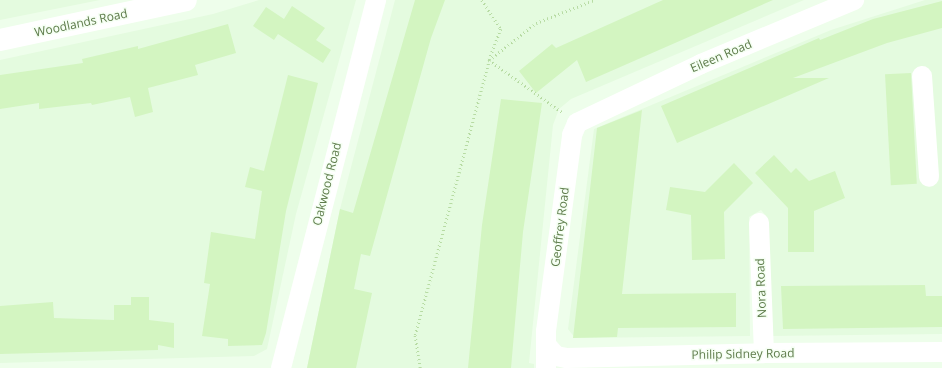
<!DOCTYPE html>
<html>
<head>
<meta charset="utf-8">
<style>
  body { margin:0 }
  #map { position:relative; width:942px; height:368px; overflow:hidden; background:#eefeeb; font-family:"Open Sans",sans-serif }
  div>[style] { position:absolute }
  .residential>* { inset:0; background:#e4fbdf }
  .building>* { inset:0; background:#d3f5c1; transform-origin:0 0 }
  .path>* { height:2.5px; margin-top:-1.25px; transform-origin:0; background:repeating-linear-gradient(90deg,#b7dba3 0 1px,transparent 0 4px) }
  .street>* { height:20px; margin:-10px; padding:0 10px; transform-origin:10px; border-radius:10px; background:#fff }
  .secondary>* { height:22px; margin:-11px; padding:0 11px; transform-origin:11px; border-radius:11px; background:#fff }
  span { translate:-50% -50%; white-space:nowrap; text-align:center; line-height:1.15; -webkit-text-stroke:3px #f5fff3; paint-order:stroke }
  .street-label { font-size:12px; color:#5e7c4b }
</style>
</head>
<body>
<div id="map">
  <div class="residential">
    <div style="clip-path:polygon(0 0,100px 0,0 20px)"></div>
    <div style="clip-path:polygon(259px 0,356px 0,296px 214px,267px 349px,254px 356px,0 363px,0 60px,213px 14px)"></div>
    <div style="clip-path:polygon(395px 0,804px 0,571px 99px,559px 109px,553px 125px,529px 363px,534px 364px,534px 368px,307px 368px,340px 209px)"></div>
    <div style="clip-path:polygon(925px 0,942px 0,942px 334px,769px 336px,768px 218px,761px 210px,749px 217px,750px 336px,575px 338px,568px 329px,594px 129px,831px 30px)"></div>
  </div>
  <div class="building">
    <div style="clip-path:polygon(415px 0,445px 0,431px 38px,370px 256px,361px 254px,354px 289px,372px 293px,356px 368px,307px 368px,340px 209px,353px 213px)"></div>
    <div style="clip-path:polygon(663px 0,773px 0,586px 82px,577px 60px,536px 93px,519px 71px,552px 44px,556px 48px)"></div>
    <div style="clip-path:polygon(942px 1px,942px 28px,887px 43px,793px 78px,829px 78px,677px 143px,661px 106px,819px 38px,820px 40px,873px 19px)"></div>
    <div style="clip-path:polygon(292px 6px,325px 28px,316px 40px,331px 50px,323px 63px,278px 34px,274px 40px,253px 26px,266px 7px,284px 19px)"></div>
    <div style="clip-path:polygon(228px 24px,236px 53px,195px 65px,198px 75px,148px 88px,153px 112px,135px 117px,130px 97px,92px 105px,91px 103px,39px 109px,39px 103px,0 109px,0 75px,83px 63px,82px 59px,138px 46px,138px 49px)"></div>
    <div style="left:911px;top:73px;width:111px;height:26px;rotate:87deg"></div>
    <div style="clip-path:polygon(288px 75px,318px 83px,286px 211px,266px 333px,262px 345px,228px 346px,228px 339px,202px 336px,210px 284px,204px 283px,211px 232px,255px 239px,262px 191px,245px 187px,250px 167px,264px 171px)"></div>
    <div style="clip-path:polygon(501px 99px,542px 103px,523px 232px,511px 368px,468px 368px,482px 225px)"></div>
    <div style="clip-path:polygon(642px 110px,622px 294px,736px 293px,736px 327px,618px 328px,617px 337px,573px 338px,597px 128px)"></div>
    <div style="clip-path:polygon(774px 155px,791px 173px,796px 168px,809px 181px,835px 171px,845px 198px,814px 211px,814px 252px,788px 252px,788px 208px,755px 173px)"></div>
    <div style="clip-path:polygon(734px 163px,753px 183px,724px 212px,725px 259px,692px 260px,691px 215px,666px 210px,670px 187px,705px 192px)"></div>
    <div style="clip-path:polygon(925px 285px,926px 296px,942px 296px,942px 327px,783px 329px,781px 286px)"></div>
    <div style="clip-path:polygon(131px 297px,149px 297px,149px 320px,174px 323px,174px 348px,158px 345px,158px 350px,0 354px,0 306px,53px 302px,54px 318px,114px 320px,114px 305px,131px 305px)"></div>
  </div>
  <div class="path">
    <div style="left:482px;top:0;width:35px;rotate:57deg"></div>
    <div style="left:501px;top:29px;width:33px;rotate:111deg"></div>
    <div style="left:489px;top:60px;width:90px;rotate:35.5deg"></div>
    <div style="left:420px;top:368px;width:33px;rotate:-99deg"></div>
    <div style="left:415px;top:335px;width:285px;rotate:-74.9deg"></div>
    <div style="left:489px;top:60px;width:60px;rotate:-38.2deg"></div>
    <div style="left:536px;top:23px;width:62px;rotate:-21.6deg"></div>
  </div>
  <div class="street">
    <div style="left:922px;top:76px;width:101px;rotate:86deg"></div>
    <div style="left:759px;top:223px;width:130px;rotate:87.8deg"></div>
    <div style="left:548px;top:347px;width:12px;rotate:48deg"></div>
    <div style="left:556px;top:356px;width:10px;rotate:11deg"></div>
    <div style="left:566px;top:358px;width:198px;rotate:-1.4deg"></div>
    <div style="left:764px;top:353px;width:178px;rotate:-0.3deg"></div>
    <div style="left:281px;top:368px;width:380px;rotate:-75.5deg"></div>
    <div style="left:546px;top:368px;width:37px;rotate:-90deg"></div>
    <div style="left:546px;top:331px;width:198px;rotate:-82.4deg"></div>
    <div style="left:572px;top:135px;width:13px;rotate:-67deg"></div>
    <div style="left:577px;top:123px;width:137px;rotate:-25.4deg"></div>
    <div style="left:701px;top:64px;width:166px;rotate:-22.7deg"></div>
  </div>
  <div class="secondary">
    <div style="left:0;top:40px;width:190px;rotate:-12.1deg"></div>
  </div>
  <div class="street-label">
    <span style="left:81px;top:23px;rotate:-12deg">Woodlands Road</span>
    <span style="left:721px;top:56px;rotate:-23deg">Eileen Road</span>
    <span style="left:327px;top:184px;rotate:-76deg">Oakwood Road</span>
    <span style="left:560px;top:227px;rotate:-83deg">Geoffrey Road</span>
    <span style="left:761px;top:288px;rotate:-92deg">Nora Road</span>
    <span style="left:743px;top:354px;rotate:-1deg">Philip Sidney Road</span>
  </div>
</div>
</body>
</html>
